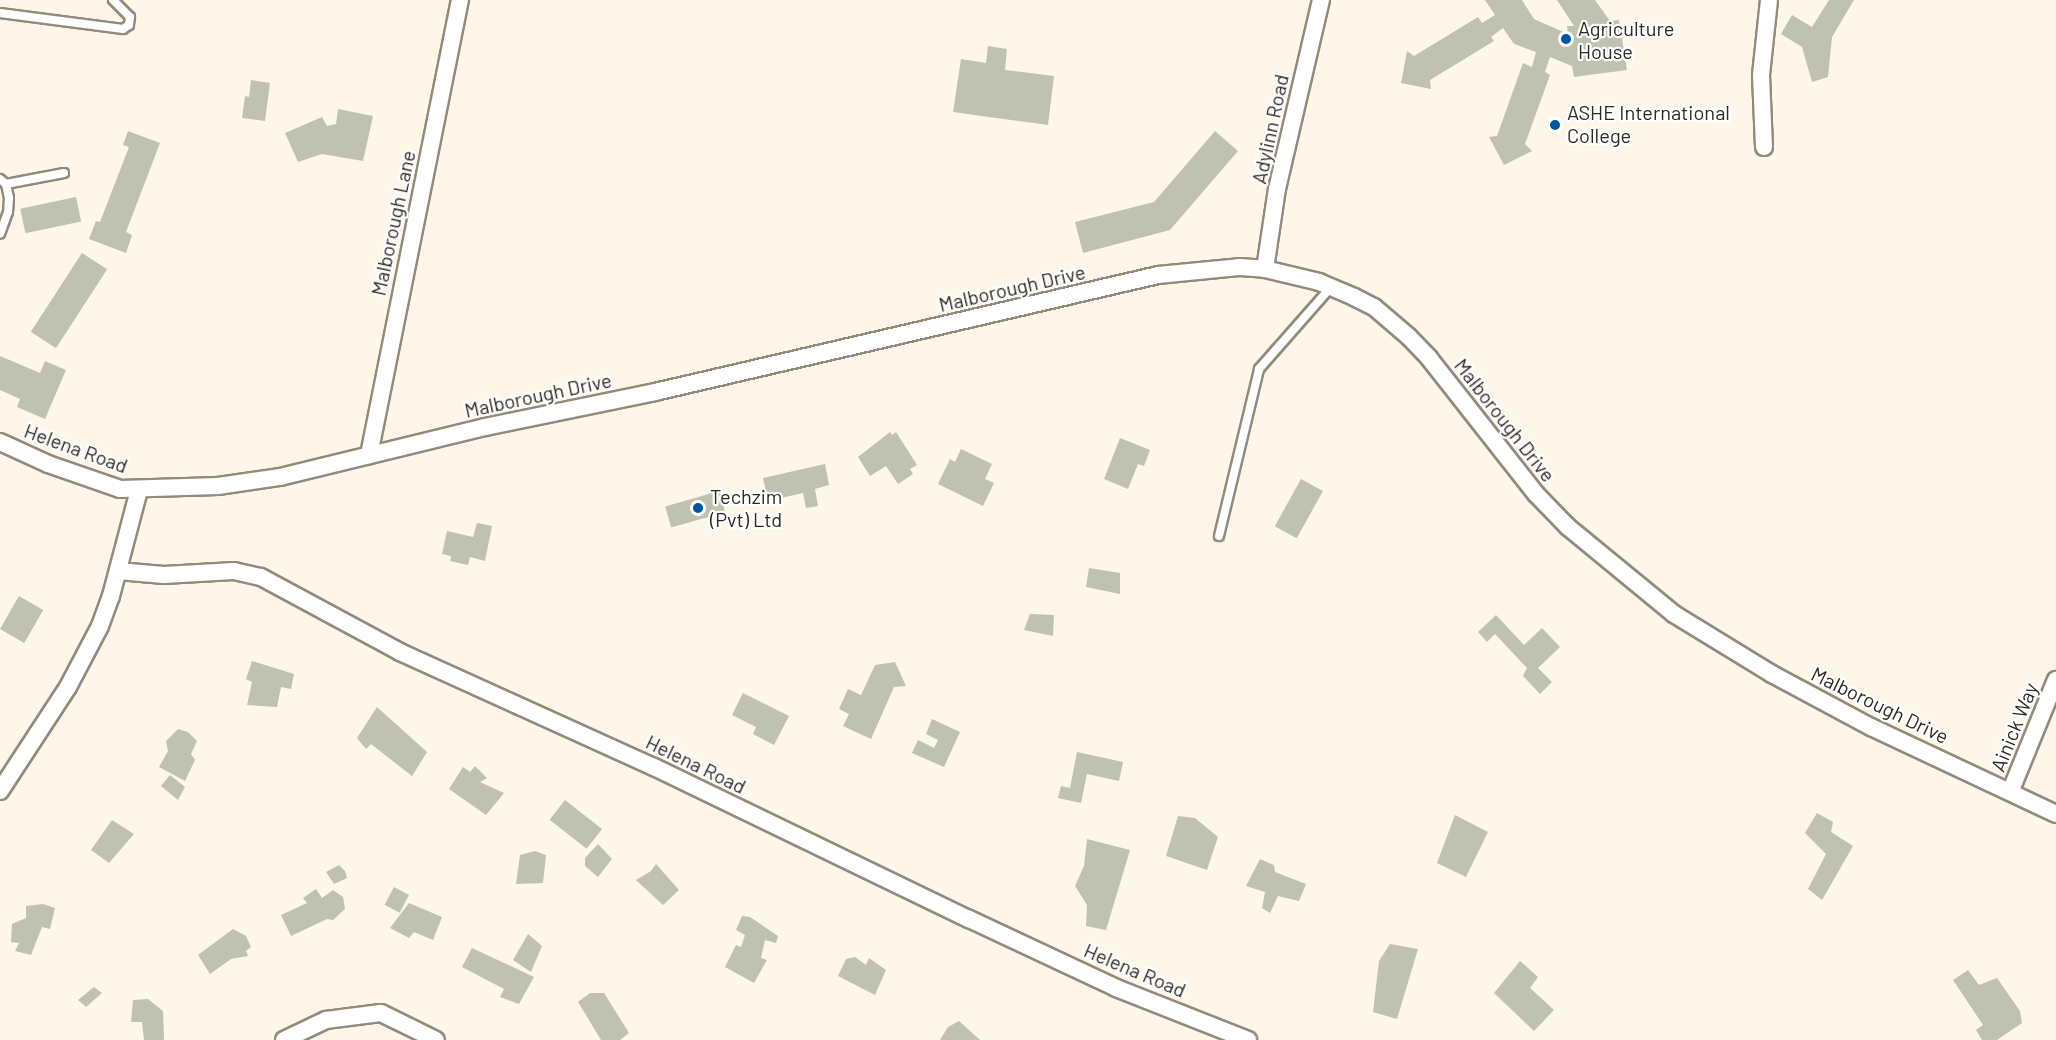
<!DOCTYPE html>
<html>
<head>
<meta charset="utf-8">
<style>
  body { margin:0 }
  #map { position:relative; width:2056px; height:1040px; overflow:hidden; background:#fef6e8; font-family:Barlow,sans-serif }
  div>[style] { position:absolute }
  .building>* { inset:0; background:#bfc2b0; transform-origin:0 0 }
  .roads { filter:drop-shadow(2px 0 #948a7b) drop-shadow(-2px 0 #948a7b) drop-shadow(0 2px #948a7b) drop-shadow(0 -2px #948a7b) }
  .service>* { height:8px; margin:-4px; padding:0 4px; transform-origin:4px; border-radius:4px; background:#fff }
  .minor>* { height:16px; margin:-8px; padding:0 8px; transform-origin:8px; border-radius:8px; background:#fff }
  .dots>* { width:16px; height:16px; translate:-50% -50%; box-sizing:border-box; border:3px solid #fff; border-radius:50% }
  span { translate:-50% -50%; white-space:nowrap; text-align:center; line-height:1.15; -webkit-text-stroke:4.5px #fff; paint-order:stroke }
  .poi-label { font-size:20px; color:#2c2822 }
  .left { translate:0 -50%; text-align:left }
  .street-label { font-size:20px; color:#2c2822 }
</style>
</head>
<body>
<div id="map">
  <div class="building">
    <div style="clip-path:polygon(1485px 0,1522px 0,1534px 19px,1568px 34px,1567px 26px,1574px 26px,1557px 0,1595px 0,1610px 21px,1619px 20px,1627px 70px,1574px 77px,1572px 66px,1550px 57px,1545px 72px,1550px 75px,1525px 144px,1532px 151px,1504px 165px,1489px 137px,1497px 136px,1523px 63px,1532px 67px,1536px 52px,1514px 44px,1503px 28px,1491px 37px,1494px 41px,1430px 80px,1431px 89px,1401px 83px,1407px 51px,1414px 56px,1478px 17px,1482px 23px,1495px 15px)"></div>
    <div style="clip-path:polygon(1829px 0,1854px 0,1832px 37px,1828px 77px,1812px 82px,1802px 47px,1781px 34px,1792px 15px,1812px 27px)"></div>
    <div style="clip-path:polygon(988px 46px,1007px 49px,1005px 70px,1054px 76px,1048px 125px,953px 112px,961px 59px,986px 63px)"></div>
    <div style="clip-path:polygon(251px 80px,270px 83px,265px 121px,242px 118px,245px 96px,249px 97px)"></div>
    <div style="clip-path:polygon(338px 109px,373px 116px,363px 161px,322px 154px,298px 162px,285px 133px,322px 117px,327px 126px,336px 124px)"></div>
    <div style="clip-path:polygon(128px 131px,160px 143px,126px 232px,132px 235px,126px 253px,89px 239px,96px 221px,100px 222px,129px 147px,123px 145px)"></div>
    <div style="clip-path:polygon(1215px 131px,1238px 151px,1170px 230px,1083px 253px,1075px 222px,1154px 202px)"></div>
    <div style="left:76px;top:197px;width:25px;height:57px;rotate:78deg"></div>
    <div style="left:82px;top:253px;width:30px;height:94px;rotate:33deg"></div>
    <div style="clip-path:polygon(0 356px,40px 373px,45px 361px,66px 370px,45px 419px,17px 407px,20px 399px,0 390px)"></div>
    <div style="clip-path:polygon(890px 432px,892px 435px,896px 432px,917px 465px,910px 469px,913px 474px,898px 484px,886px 466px,870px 476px,858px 457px)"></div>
    <div style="clip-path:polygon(1120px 438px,1150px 450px,1144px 466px,1138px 464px,1128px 489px,1104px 479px)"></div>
    <div style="clip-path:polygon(961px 449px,992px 464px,985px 479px,994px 483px,983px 506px,938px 484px,950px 459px,955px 462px)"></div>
    <div style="clip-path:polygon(825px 464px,829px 485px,815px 489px,818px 506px,806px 508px,803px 493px,768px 501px,763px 478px)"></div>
    <div style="left:1301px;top:479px;width:25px;height:54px;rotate:29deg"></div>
    <div style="left:719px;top:491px;width:22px;height:56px;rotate:74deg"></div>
    <div style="clip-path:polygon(477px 523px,492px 526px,485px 561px,470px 557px,468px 565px,450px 561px,451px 556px,442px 554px,447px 531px,473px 537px)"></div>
    <div style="clip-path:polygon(1089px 568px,1120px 573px,1120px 594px,1086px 587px)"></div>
    <div style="left:19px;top:596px;width:28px;height:38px;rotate:30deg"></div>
    <div style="clip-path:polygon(1030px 614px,1054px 615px,1053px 636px,1024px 630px)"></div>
    <div style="clip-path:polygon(1496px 615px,1524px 645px,1542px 628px,1560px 647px,1538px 668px,1552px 682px,1540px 694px,1523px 676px,1527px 668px,1495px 634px,1487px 642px,1478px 632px)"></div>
    <div style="clip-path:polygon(252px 661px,294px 674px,291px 689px,281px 687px,277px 707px,247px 705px,252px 682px,246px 679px)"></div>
    <div style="clip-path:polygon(895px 662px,906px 686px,894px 687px,871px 739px,843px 726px,849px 714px,839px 709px,848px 689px,861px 695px,875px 665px)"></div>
    <div style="clip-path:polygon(743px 693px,789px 716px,774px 745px,753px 734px,756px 727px,732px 715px)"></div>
    <div style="clip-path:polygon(377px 707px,427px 752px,412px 776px,371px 744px,366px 749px,357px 738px)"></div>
    <div style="clip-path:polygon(932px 719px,960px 732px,944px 767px,912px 753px,918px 740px,934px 748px,938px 740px,926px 734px)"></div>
    <div style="clip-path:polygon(178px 729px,188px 732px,197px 741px,191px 754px,195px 760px,185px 781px,159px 767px,168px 751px,166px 741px)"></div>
    <div style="clip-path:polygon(1077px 752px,1123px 762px,1119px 781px,1087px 774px,1081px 803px,1058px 798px,1061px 786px,1070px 788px)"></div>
    <div style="clip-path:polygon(475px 766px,487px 778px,480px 782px,504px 793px,486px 815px,449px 789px,463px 767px,470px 772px)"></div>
    <div style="clip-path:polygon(170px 775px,185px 787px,178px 800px,161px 786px)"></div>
    <div style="left:565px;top:800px;width:47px;height:25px;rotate:38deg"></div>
    <div style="clip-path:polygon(1817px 813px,1833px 822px,1831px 832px,1853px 846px,1822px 900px,1808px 889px,1826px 854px,1805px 833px)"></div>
    <div style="clip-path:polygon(1455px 815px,1488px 832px,1466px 877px,1437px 863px)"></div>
    <div style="clip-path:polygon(1178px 816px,1195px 818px,1218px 837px,1207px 870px,1166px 856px)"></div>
    <div style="clip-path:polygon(112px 820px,134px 834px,109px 863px,91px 850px)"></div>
    <div style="clip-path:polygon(1087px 839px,1130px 850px,1106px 930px,1086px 926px,1087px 905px,1075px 886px,1084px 866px)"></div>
    <div style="clip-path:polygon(598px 844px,612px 859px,598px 877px,585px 866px,585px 858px)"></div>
    <div style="clip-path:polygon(535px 851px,546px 855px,543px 883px,516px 884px,520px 855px)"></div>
    <div style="clip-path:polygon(1260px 859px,1274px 865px,1275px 872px,1306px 884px,1299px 901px,1278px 896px,1270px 913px,1262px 908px,1265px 892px,1246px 886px)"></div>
    <div style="clip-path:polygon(656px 864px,679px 890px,663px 905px,636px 880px,651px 871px)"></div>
    <div style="clip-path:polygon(339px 865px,345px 871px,347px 878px,334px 884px,326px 872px)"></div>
    <div style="left:394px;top:887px;width:17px;height:20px;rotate:28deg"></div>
    <div style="clip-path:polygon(316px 889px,322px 898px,333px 890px,343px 897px,345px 909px,333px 920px,327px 919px,291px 936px,281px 915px,307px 903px,303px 898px)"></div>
    <div style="clip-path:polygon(409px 903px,442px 917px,433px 940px,414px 932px,409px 938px,390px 928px)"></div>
    <div style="clip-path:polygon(43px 904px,55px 908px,50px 929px,42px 927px,31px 955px,15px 951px,19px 943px,11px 942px,12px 924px,26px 918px,26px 906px)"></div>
    <div style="clip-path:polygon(742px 916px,750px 917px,778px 936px,776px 943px,765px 940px,761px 958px,767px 960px,754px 983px,725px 967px,736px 945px,741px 947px,745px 935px,736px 930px)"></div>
    <div style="clip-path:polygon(233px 929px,246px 936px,251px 947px,246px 951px,248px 956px,231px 959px,210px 974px,198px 955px)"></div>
    <div style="clip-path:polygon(528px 934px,542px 946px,531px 972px,513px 960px)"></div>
    <div style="clip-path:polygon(1390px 944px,1418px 949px,1397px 1019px,1373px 1012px,1379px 961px)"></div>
    <div style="clip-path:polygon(472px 948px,534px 977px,519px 1004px,500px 997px,504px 989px,462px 967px)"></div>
    <div style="clip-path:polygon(855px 957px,866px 965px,869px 958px,886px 970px,875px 995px,838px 976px,846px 959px)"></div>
    <div style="clip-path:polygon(1520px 961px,1538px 977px,1530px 988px,1554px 1010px,1534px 1031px,1494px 993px)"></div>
    <div style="clip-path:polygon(1968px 970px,1979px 985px,1997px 978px,2020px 1011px,2022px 1023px,1997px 1040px,1982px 1040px,1976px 1030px,1983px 1025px,1953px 980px)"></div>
    <div style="clip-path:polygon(94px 987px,102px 993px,86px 1007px,78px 1000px)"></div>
    <div style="clip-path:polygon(590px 993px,604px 993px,629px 1033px,620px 1040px,601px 1040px,578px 1002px)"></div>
    <div style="clip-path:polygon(148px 999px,163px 1011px,164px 1040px,144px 1040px,142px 1022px,131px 1022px,133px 1000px)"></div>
    <div style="clip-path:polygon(959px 1021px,980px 1040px,940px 1040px,948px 1027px)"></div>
  </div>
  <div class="roads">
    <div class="service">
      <div style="left:0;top:13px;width:124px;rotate:7.4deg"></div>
      <div style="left:123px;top:29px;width:7px;rotate:-34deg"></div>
      <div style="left:129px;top:25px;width:8px;rotate:-83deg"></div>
      <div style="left:130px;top:17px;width:24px;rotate:-135deg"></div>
      <div style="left:0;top:179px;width:8px;rotate:40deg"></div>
      <div style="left:6px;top:184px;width:14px;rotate:78deg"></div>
      <div style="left:9px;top:198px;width:14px;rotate:94deg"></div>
      <div style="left:8px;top:212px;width:23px;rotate:110deg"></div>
      <div style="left:6px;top:184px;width:59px;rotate:-10.7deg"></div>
      <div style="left:1219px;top:536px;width:172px;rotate:-76.5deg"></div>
      <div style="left:1259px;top:369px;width:109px;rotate:-48.7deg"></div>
    </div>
    <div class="minor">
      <div style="left:1764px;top:147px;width:72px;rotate:-92.4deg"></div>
      <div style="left:1761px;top:75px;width:75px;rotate:-83.9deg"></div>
      <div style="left:1265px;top:269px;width:81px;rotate:-81.5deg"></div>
      <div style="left:1277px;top:189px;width:194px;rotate:-76.9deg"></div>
      <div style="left:0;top:442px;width:53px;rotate:24.6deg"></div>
      <div style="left:48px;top:464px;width:76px;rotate:19.1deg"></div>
      <div style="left:120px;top:489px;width:98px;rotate:-1.8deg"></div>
      <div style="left:218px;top:486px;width:63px;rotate:-8.3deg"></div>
      <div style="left:280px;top:477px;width:211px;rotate:-13.7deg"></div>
      <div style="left:485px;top:427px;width:174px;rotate:-11.6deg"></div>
      <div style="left:655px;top:392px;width:516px;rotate:-13.09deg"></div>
      <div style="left:1158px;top:275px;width:81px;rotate:-5.6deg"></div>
      <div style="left:1239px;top:267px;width:26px;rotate:4deg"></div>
      <div style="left:1265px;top:269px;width:56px;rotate:13.5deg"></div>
      <div style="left:1319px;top:282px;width:38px;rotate:23deg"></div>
      <div style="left:1354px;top:297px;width:22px;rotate:27deg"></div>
      <div style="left:1374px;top:307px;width:46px;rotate:40.6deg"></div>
      <div style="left:1409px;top:337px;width:29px;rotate:46deg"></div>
      <div style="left:1429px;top:358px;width:173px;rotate:51.8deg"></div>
      <div style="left:1536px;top:494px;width:46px;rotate:45.9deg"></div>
      <div style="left:1568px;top:527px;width:137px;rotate:39.4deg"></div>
      <div style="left:1674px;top:614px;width:115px;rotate:31.5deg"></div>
      <div style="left:1772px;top:674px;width:112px;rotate:28.2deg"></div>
      <div style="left:1871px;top:727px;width:204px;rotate:25.2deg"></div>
      <div style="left:369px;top:455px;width:464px;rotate:-78.7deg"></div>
      <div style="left:118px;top:571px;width:46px;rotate:5deg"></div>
      <div style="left:164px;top:575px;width:70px;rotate:-3.3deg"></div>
      <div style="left:234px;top:571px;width:28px;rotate:13deg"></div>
      <div style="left:261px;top:577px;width:158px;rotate:28.3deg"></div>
      <div style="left:400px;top:652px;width:279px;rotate:24.4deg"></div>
      <div style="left:654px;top:767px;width:350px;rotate:25.8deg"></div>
      <div style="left:969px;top:919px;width:162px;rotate:25.1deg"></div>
      <div style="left:1116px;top:988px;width:142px;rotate:21.5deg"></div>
      <div style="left:2011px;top:790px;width:119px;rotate:-67.8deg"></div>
      <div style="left:0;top:791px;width:124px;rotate:-56.8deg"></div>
      <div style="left:68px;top:687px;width:69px;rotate:-62.3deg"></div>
      <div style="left:100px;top:626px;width:32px;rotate:-70deg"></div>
      <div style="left:111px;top:596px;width:110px;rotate:-75.2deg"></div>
      <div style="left:284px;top:1040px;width:47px;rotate:-25.5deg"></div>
      <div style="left:326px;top:1020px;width:55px;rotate:-7.3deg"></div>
      <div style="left:381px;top:1013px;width:61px;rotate:26.1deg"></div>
    </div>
  </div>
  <div class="dots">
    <div style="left:1566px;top:39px;background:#0055a3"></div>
    <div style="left:1555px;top:125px;background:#0055a3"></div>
    <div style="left:698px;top:508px;background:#0055a3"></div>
  </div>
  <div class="poi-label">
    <span class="left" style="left:1578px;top:40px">Agriculture<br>House</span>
    <span class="left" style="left:1567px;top:124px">ASHE International<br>College</span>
    <span class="left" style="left:710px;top:508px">Techzim<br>(Pvt) Ltd</span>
  </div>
  <div class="street-label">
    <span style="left:1270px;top:129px;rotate:-78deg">Adylinn Road</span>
    <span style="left:393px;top:223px;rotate:-78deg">Malborough Lane</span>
    <span style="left:1012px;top:288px;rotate:-13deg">Malborough Drive</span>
    <span style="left:538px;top:395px;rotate:-12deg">Malborough Drive</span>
    <span style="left:1505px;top:420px;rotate:52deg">Malborough Drive</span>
    <span style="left:76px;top:448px;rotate:20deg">Helena Road</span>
    <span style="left:1880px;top:705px;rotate:26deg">Malborough Drive</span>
    <span style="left:2014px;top:727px;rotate:-68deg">Ainick Way</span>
    <span style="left:696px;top:764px;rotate:26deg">Helena Road</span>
    <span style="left:1135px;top:970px;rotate:23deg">Helena Road</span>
  </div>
</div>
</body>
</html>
